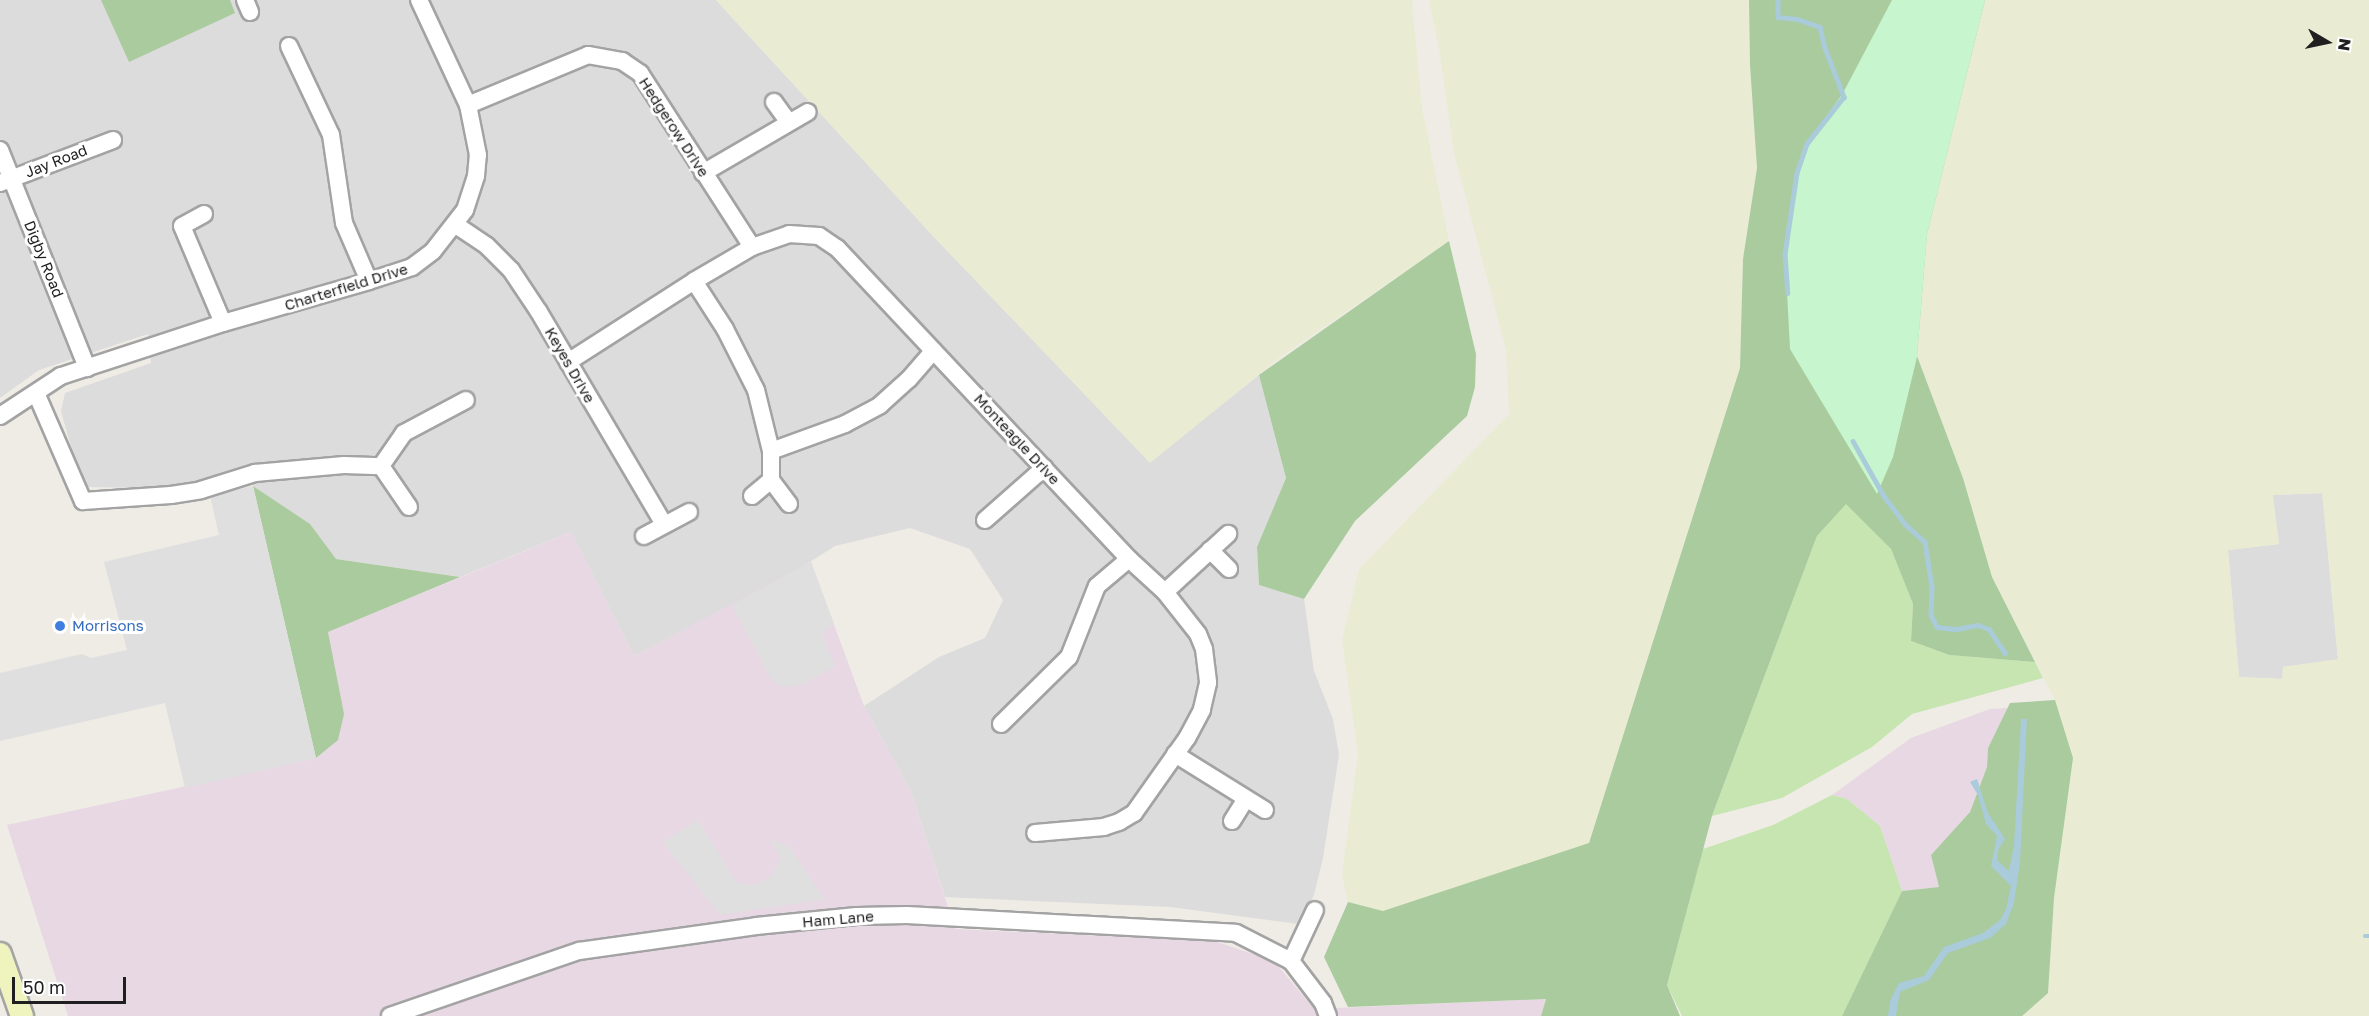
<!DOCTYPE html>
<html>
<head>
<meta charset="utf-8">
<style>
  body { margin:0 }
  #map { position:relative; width:2369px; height:1016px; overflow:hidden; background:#efece6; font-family:"Golos Text",sans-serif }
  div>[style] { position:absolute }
  .residential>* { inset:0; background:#dddcdc }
  .industrial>* { inset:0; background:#e7d8e4 }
  .farmland>* { inset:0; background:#e9ecd3 }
  .grass>* { inset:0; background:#c7e5b0 }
  .forest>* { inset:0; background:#a9cb9e }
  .park>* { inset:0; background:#c7f5cd }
  .parking>* { inset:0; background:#dfdfdf }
  .water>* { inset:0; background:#aacbd9 }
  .stream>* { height:4.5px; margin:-2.25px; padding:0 2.25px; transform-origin:2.25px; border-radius:2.25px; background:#aacbd9 }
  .roads { filter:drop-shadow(2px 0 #a3a3a3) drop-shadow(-2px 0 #a3a3a3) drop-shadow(0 2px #a3a3a3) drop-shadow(0 -2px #a3a3a3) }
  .minor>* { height:16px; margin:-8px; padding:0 8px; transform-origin:8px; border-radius:8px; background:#fff }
  .secondary>* { height:22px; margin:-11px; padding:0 11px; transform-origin:11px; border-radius:11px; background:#eff4be }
  .dots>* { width:16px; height:16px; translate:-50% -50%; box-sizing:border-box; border:3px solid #fff; border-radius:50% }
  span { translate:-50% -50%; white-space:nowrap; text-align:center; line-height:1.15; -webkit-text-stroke:6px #fff; paint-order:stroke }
  .street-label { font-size:15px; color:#1f1f1f }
  .shop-label { font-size:15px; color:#366cbe }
  .left { translate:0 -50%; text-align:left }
  .north { position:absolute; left:2297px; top:12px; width:60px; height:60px; -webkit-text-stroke:4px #fff; paint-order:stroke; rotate:99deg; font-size:16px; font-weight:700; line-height:24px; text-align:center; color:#1f1f1f }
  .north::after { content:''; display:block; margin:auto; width:21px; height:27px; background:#1f1f1f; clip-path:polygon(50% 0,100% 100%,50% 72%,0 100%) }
  .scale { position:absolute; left:12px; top:977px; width:114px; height:27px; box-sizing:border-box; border:3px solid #1f1f1f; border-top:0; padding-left:8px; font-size:18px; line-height:21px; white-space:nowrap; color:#1f1f1f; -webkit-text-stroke:4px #fff; paint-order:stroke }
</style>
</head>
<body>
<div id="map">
  <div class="residential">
    <div style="clip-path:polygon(0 0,716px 0,934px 237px,1150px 462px,1259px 375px,1286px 478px,1257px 547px,1259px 585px,1304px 599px,1314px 671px,1333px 719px,1339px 755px,1323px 858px,1314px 895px,1299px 924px,1170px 907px,945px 897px,911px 792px,864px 706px,939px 657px,985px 638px,1003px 600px,970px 549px,910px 528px,835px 546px,791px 574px,634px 656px,571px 532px,460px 577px,336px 559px,309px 524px,253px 486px,246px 470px,194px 483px,153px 488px,82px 487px,61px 411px,65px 393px,151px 363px,148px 334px,39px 370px,0 398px)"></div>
    <div style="clip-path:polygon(2323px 493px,2338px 660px,2283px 667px,2283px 679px,2239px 677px,2228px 550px,2279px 544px,2272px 495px)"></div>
  </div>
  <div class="industrial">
    <div style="clip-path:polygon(571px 532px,634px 656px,811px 562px,864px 706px,911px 792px,955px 929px,1214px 941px,1274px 961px,1314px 1009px,1546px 999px,1541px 1016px,68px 1016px,7px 825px,316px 758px,291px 647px)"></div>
    <div style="clip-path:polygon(2008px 708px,1988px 748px,1987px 767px,1970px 812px,1931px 855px,1939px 887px,1902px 891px,1880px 826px,1847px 799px,1832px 795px,1911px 738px,1990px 709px)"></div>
  </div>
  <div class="farmland">
    <div style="clip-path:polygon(716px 0,1412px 0,1422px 108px,1449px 241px,1282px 356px,1150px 463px,934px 237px)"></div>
    <div style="clip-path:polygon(1429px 0,1749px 0,1750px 65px,1757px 168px,1743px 260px,1740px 368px,1589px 843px,1383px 911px,1348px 902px,1342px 874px,1358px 754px,1342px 640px,1359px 569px,1509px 414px,1506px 350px,1453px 149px,1440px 54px)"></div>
    <div style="clip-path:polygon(evenodd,1985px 0,2369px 0,2369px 1016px,2022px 1016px,2048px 993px,2054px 898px,2055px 700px,1992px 577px,1963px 478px,1917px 357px,1927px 234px,1985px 0,2322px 493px,2338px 659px,2283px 667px,2282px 679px,2239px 677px,2228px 550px,2279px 544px,2273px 495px,2322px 493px)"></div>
  </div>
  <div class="grass">
    <div style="clip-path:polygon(1846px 503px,1891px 549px,1913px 604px,1911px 641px,1949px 655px,2035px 662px,2043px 678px,1912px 714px,1872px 747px,1782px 798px,1712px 816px,1817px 536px)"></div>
    <div style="clip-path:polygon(1832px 795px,1847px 799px,1880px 826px,1902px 891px,1842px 1016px,1682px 1016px,1667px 985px,1703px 849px,1773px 825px)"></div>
  </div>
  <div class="forest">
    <div style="clip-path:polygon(101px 0,230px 0,235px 13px,129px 62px)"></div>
    <div style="clip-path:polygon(1749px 0,1985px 0,1927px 234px,1917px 356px,1963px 478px,1992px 577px,2035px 662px,1949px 655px,1911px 641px,1913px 604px,1891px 549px,1846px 504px,1817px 536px,1712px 816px,1667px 985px,1680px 1016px,1541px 1016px,1546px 999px,1348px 1007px,1324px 957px,1348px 902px,1383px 911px,1589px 843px,1740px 368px,1743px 259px,1757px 168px,1750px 65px)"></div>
    <div style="clip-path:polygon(1449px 241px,1476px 354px,1475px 387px,1467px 416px,1355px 521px,1304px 599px,1259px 585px,1257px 547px,1286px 478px,1259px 375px)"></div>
    <div style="clip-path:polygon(253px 486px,310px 524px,336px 559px,460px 577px,328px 632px,344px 714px,338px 740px,316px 758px)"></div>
    <div style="clip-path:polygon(2055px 700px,2073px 758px,2054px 898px,2048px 993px,2022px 1016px,1842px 1016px,1902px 891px,1939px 887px,1931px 855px,1970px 812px,1987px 767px,1988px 748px,2010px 703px)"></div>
  </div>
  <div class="park">
    <div style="clip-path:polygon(1892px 0,1985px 0,1927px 234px,1917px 357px,1893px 457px,1877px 494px,1790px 349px,1785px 254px,1797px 173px,1807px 144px,1843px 93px)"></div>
  </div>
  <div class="parking">
    <div style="clip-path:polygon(253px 486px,316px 758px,185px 788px,165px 703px,0 741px,0 673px,82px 654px,91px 658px,127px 650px,104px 562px,219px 535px,210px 496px)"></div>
    <div style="clip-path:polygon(811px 562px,834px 624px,822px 634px,835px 666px,801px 685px,781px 687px,771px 679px,732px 605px)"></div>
    <div style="clip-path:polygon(698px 820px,737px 883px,756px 885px,772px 875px,781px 857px,770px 840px,789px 846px,824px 899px,720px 915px,663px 842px)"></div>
  </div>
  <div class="water">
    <div style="clip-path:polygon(2021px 719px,2027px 719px,2020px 862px,2014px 903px,2006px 924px,1990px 938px,1948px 953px,1929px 980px,1900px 992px,1896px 1016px,1888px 1016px,1890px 1001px,1899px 983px,1924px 976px,1944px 947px,1983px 933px,2000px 920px,2006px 909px,2011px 886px,1991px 866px,1997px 836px,1986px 824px,1978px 795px,1970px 782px,1977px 779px,1988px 813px,2005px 839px,1998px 850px,1997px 860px,2009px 871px,2014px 845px)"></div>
  </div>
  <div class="stream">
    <div style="left:1778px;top:0;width:17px;rotate:90deg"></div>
    <div style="left:1778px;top:17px;width:19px;rotate:6deg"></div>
    <div style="left:1797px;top:19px;width:24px;rotate:19deg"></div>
    <div style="left:1820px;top:27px;width:22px;rotate:77deg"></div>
    <div style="left:1825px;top:48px;width:53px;rotate:68.8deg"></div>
    <div style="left:1844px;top:97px;width:60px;rotate:128.2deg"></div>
    <div style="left:1807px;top:144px;width:31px;rotate:109deg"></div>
    <div style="left:1797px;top:173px;width:82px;rotate:98.4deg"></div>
    <div style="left:1785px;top:254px;width:39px;rotate:86deg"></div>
    <div style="left:1853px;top:441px;width:63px;rotate:60.6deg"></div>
    <div style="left:1884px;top:496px;width:35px;rotate:53deg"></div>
    <div style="left:1905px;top:524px;width:27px;rotate:42deg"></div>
    <div style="left:1925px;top:542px;width:46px;rotate:81.2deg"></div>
    <div style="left:1932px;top:587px;width:28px;rotate:92deg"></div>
    <div style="left:1931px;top:615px;width:13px;rotate:63deg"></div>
    <div style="left:1937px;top:627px;width:20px;rotate:6deg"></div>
    <div style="left:1957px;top:629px;width:21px;rotate:-11deg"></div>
    <div style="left:1978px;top:625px;width:12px;rotate:20deg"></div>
    <div style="left:1989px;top:629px;width:29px;rotate:56deg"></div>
    <div style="left:2365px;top:936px;width:4px"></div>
  </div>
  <div class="roads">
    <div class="minor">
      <div style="left:245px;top:0;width:13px;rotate:67deg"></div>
      <div style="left:289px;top:46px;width:98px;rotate:64.7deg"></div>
      <div style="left:331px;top:135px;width:89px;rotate:81.6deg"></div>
      <div style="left:344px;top:223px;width:63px;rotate:66.7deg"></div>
      <div style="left:774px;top:102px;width:24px;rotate:54deg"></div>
      <div style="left:468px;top:105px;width:130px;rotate:-22.6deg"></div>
      <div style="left:588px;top:55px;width:35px;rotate:10deg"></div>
      <div style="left:622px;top:61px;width:22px;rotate:34deg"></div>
      <div style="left:640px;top:73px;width:207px;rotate:57.2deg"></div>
      <div style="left:0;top:150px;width:235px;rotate:68.2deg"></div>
      <div style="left:703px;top:173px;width:121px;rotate:-30.2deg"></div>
      <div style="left:0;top:183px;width:121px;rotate:-20.8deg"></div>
      <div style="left:204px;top:214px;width:25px;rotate:151deg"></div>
      <div style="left:182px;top:226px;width:105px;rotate:67.1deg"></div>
      <div style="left:456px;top:225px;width:37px;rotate:34deg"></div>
      <div style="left:487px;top:246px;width:34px;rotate:45deg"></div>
      <div style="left:511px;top:270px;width:50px;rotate:56.3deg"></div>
      <div style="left:539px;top:312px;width:246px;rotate:59.5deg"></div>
      <div style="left:694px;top:281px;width:57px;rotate:57.1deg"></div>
      <div style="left:725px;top:329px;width:68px;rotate:63.1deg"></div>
      <div style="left:756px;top:390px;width:63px;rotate:76.2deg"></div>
      <div style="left:771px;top:451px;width:29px;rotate:90deg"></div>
      <div style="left:771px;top:480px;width:30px;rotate:53deg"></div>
      <div style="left:568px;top:362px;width:150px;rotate:-32.7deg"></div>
      <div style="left:694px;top:281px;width:67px;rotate:-30.4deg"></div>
      <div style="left:752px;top:247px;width:39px;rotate:-19deg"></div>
      <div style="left:789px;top:234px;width:30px;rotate:4deg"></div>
      <div style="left:819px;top:236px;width:22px;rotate:34deg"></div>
      <div style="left:837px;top:248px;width:427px;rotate:46.8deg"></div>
      <div style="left:1129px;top:559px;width:49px;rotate:42.5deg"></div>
      <div style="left:1165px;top:592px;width:53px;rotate:51.8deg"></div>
      <div style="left:1198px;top:634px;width:16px;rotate:68deg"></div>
      <div style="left:1204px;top:649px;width:34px;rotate:83deg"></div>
      <div style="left:1208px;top:683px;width:28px;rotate:103deg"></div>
      <div style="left:1202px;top:710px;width:32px;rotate:118deg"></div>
      <div style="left:1187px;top:738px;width:92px;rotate:125.2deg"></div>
      <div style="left:1134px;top:813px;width:17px;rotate:149deg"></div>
      <div style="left:1119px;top:822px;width:16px;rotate:162deg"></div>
      <div style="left:1104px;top:827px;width:69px;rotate:175deg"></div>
      <div style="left:36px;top:393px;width:118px;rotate:66.5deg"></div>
      <div style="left:83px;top:501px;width:88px;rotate:-3.9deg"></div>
      <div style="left:171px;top:495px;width:30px;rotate:-9deg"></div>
      <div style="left:201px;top:490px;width:57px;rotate:-17.5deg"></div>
      <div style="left:255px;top:473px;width:89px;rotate:-5.1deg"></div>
      <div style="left:344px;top:465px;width:37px;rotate:2deg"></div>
      <div style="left:0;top:416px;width:73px;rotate:-33.3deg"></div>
      <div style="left:61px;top:376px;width:170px;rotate:-18.1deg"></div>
      <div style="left:223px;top:323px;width:152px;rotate:-16deg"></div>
      <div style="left:369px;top:281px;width:45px;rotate:-18deg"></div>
      <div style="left:412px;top:267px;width:26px;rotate:-37deg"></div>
      <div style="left:433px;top:251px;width:52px;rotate:-52deg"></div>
      <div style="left:465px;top:210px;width:36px;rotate:-72deg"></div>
      <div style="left:476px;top:176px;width:21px;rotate:-85deg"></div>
      <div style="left:478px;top:155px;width:51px;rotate:-101.3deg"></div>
      <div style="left:468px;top:105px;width:116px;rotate:-115deg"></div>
      <div style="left:771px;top:451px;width:79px;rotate:-20deg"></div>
      <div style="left:845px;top:424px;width:40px;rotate:-28deg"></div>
      <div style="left:880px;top:405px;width:39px;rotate:-42deg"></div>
      <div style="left:909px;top:379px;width:37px;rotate:-49deg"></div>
      <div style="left:752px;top:496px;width:25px;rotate:-40deg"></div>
      <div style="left:409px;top:507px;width:50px;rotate:-124.3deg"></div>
      <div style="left:381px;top:466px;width:40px;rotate:-55.1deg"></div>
      <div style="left:404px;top:433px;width:70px;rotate:-28deg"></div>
      <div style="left:985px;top:520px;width:79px;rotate:-41.4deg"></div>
      <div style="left:644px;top:536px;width:51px;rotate:-28.1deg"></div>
      <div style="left:1210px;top:550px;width:27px;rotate:45deg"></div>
      <div style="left:1165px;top:592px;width:86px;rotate:-42.6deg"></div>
      <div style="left:1001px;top:724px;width:95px;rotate:-44.6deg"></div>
      <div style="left:1069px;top:657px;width:76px;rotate:-68.5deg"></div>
      <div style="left:1097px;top:586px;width:42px;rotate:-40.2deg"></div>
      <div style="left:1175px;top:754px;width:106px;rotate:31.9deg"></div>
      <div style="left:1232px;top:821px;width:26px;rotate:-58deg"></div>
      <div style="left:1291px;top:961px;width:56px;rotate:-64.8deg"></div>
      <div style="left:390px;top:1016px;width:200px;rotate:-19deg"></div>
      <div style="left:579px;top:951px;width:179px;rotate:-8deg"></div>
      <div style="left:756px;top:926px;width:101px;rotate:-5.7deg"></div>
      <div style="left:857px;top:916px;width:50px;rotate:-1.1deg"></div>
      <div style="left:907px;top:915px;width:329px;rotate:3.1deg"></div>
      <div style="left:1236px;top:933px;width:62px;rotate:27deg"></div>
      <div style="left:1291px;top:961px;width:53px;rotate:52.7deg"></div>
      <div style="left:1323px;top:1003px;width:14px;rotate:69deg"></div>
    </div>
    <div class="secondary">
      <div style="left:0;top:954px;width:66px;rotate:70.5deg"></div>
    </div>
  </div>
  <div class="dots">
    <div style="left:60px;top:626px;background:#3f7fe0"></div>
  </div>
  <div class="street-label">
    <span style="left:674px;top:127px;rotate:57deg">Hedgerow Drive</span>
    <span style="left:56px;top:161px;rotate:-21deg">Jay Road</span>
    <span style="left:44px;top:259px;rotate:68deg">Digby Road</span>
    <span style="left:346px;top:287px;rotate:-17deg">Charterfield Drive</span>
    <span style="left:570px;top:365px;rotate:60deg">Keyes Drive</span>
    <span style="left:1017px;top:439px;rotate:47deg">Monteagle Drive</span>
    <span style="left:838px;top:919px;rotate:-5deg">Ham Lane</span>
  </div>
  <div class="shop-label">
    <span class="left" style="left:72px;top:626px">Morrisons</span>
  </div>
  <div class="north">N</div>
  <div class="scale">50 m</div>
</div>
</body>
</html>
